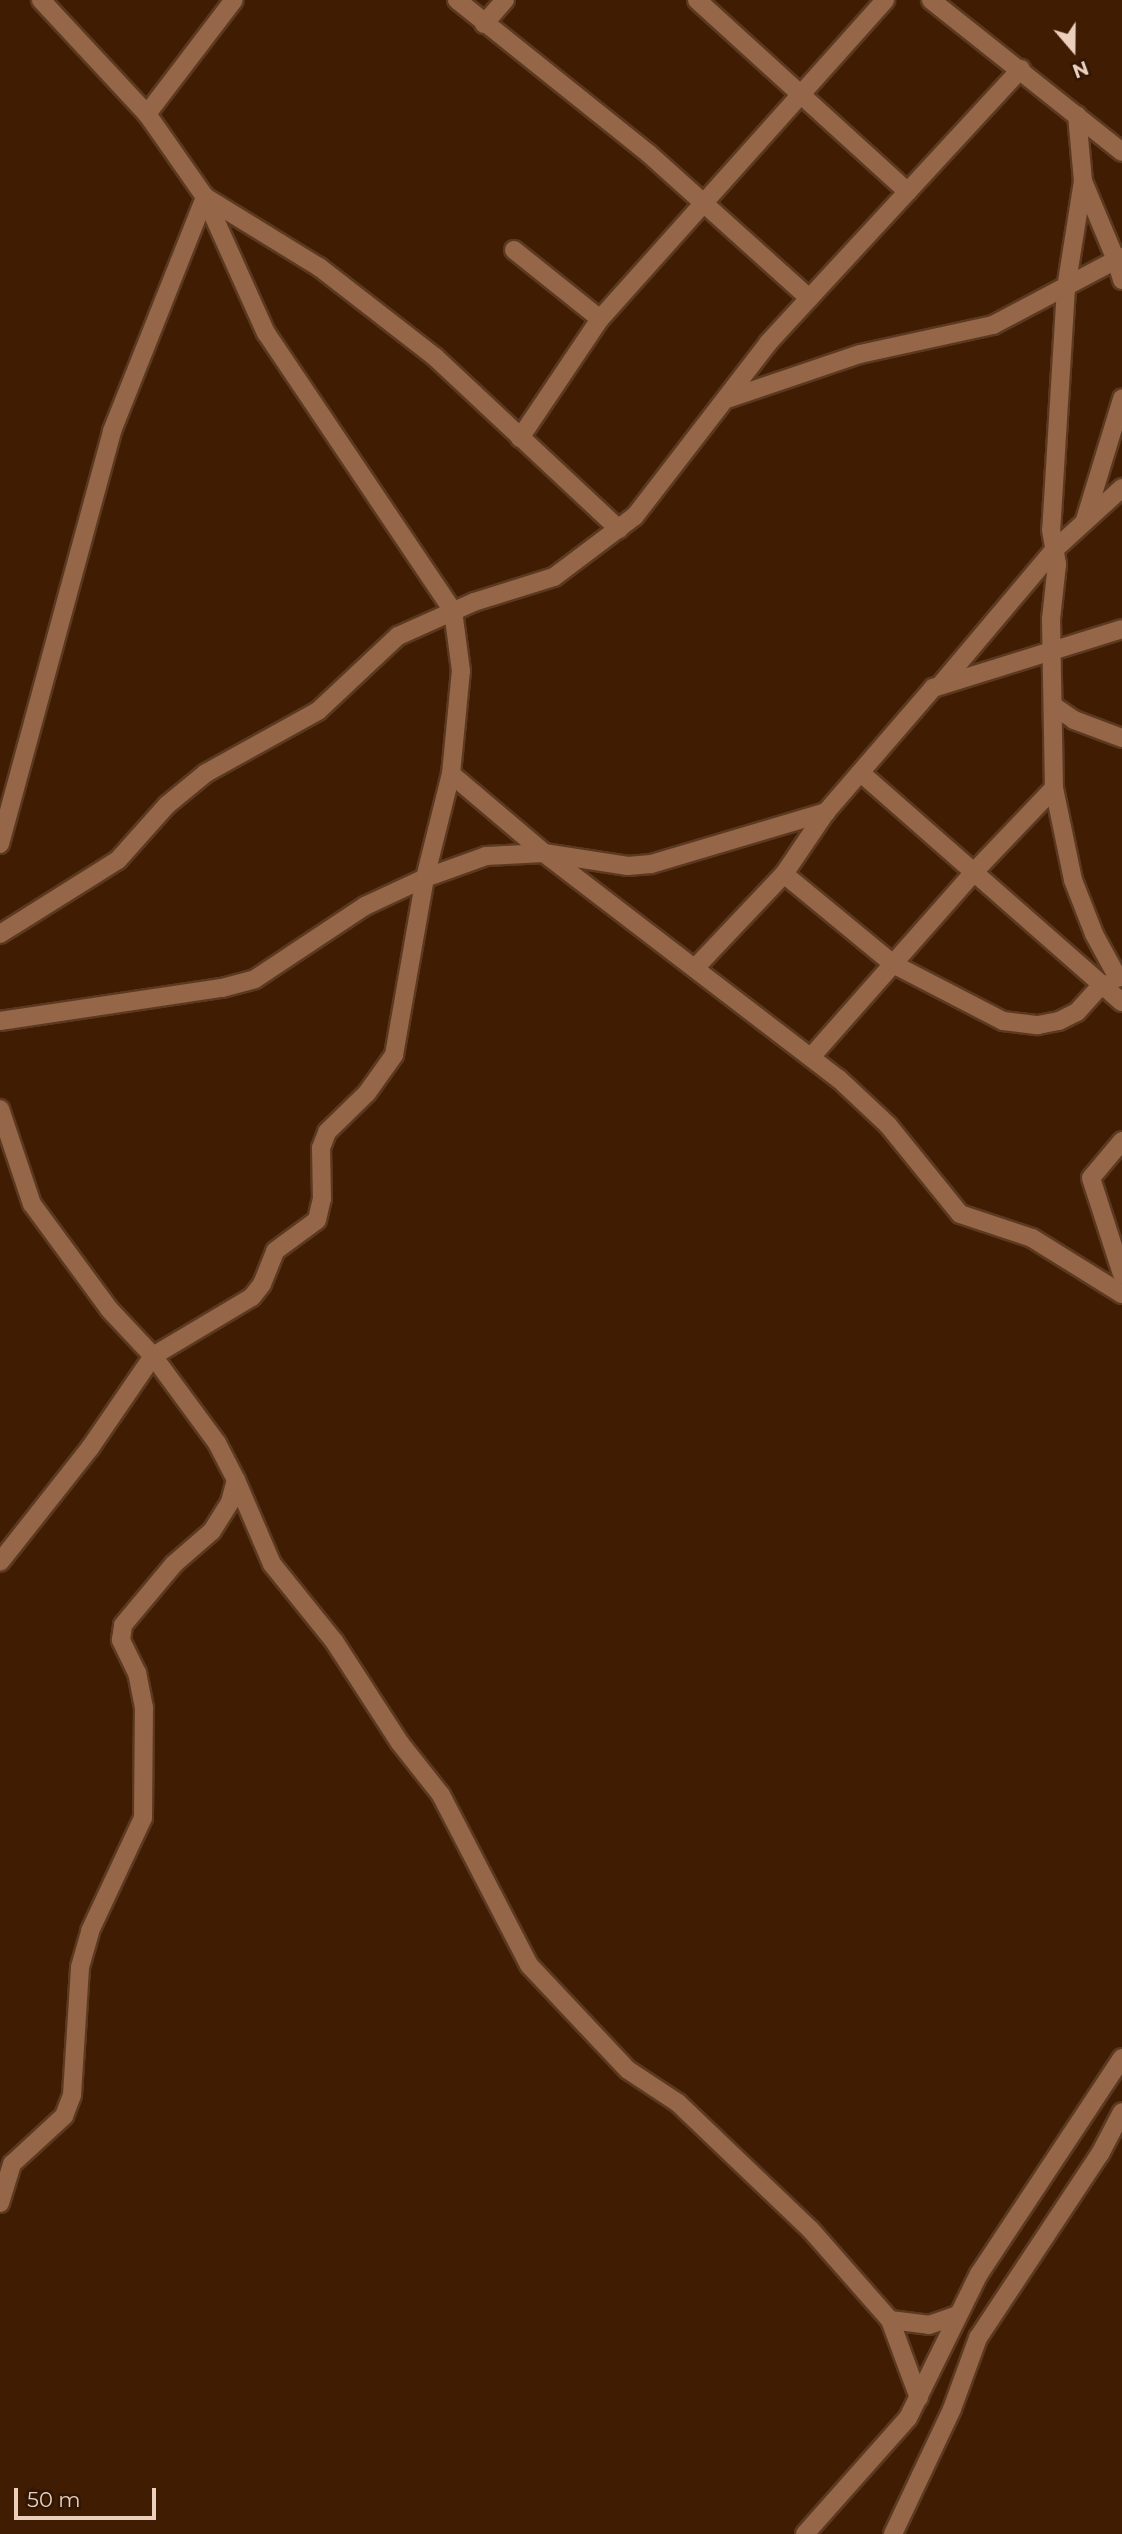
<!DOCTYPE html>
<html>
<head>
<meta charset="utf-8">
<style>
  body { margin:0 }
  #map { position:relative; width:1122px; height:2534px; overflow:hidden; background:#3f1c02; font-family:Montserrat,sans-serif }
  div>[style] { position:absolute }
  .roads { filter:drop-shadow(2px 0 #5b3920) drop-shadow(-2px 0 #5b3920) drop-shadow(0 2px #5b3920) drop-shadow(0 -2px #5b3920) }
  .minor>* { height:18px; margin:-9px; padding:0 9px; transform-origin:9px; border-radius:9px; background:#956647 }
  span { translate:-50% -50%; white-space:nowrap; text-align:center; line-height:1.15; -webkit-text-stroke:7px #2f1605; paint-order:stroke }
  .north { position:absolute; left:1038px; top:14px; width:70px; height:70px; -webkit-text-stroke:5px #2f1605; paint-order:stroke; rotate:160deg; font-size:19px; font-weight:700; line-height:28px; text-align:center; color:#eccfbd }
  .north::after { content:''; display:block; margin:auto; width:24px; height:32px; background:#eccfbd; clip-path:polygon(50% 0,100% 100%,50% 72%,0 100%) }
  .scale { position:absolute; left:14px; top:2488px; width:142px; height:32px; box-sizing:border-box; border:4px solid #eccfbd; border-top:0; padding-left:9px; font-size:21px; line-height:24px; white-space:nowrap; color:#eccfbd; -webkit-text-stroke:5px #2f1605; paint-order:stroke }
</style>
</head>
<body>
<div id="map">
  <div class="roads">
    <div class="minor">
      <div style="left:457px;top:0;width:245px;rotate:38.7deg"></div>
      <div style="left:648px;top:153px;width:217px;rotate:42deg"></div>
      <div style="left:697px;top:0;width:285px;rotate:42.3deg"></div>
      <div style="left:931px;top:0;width:244px;rotate:38.5deg"></div>
      <div style="left:484px;top:24px;width:32px;rotate:-49deg"></div>
      <div style="left:147px;top:114px;width:143px;rotate:-52.7deg"></div>
      <div style="left:1083px;top:181px;width:108px;rotate:99deg"></div>
      <div style="left:1066px;top:288px;width:242px;rotate:93.5deg"></div>
      <div style="left:1051px;top:530px;width:35px;rotate:80deg"></div>
      <div style="left:1057px;top:564px;width:55px;rotate:96.2deg"></div>
      <div style="left:1051px;top:619px;width:169px;rotate:89deg"></div>
      <div style="left:1054px;top:788px;width:94px;rotate:78.3deg"></div>
      <div style="left:1073px;top:880px;width:58px;rotate:68.7deg"></div>
      <div style="left:1094px;top:934px;width:50px;rotate:61.4deg"></div>
      <div style="left:514px;top:250px;width:110px;rotate:38.7deg"></div>
      <div style="left:1122px;top:257px;width:7px;rotate:153deg"></div>
      <div style="left:1116px;top:260px;width:21px;rotate:73deg"></div>
      <div style="left:730px;top:398px;width:137px;rotate:-18.7deg"></div>
      <div style="left:860px;top:354px;width:136px;rotate:-12.3deg"></div>
      <div style="left:993px;top:325px;width:139px;rotate:-27.9deg"></div>
      <div style="left:1116px;top:260px;width:86px;rotate:-112.7deg"></div>
      <div style="left:1083px;top:181px;width:66px;rotate:-95.2deg"></div>
      <div style="left:520px;top:438px;width:143px;rotate:-56.1deg"></div>
      <div style="left:600px;top:319px;width:428px;rotate:-48.2deg"></div>
      <div style="left:1085px;top:520px;width:127px;rotate:-73deg"></div>
      <div style="left:942px;top:683px;width:175px;rotate:-49.9deg"></div>
      <div style="left:1055px;top:549px;width:91px;rotate:-42.3deg"></div>
      <div style="left:1055px;top:707px;width:23px;rotate:34deg"></div>
      <div style="left:1074px;top:720px;width:51px;rotate:20.6deg"></div>
      <div style="left:861px;top:773px;width:347px;rotate:41.3deg"></div>
      <div style="left:451px;top:774px;width:122px;rotate:40.3deg"></div>
      <div style="left:544px;top:853px;width:372px;rotate:37.5deg"></div>
      <div style="left:839px;top:1079px;width:67px;rotate:43.2deg"></div>
      <div style="left:888px;top:1125px;width:114px;rotate:51deg"></div>
      <div style="left:960px;top:1214px;width:76px;rotate:18.4deg"></div>
      <div style="left:1032px;top:1238px;width:106px;rotate:31.9deg"></div>
      <div style="left:0;top:844px;width:428px;rotate:-74.8deg"></div>
      <div style="left:112px;top:431px;width:252px;rotate:-68.3deg"></div>
      <div style="left:205px;top:197px;width:134px;rotate:31.6deg"></div>
      <div style="left:319px;top:267px;width:147px;rotate:37.8deg"></div>
      <div style="left:435px;top:357px;width:252px;rotate:43.1deg"></div>
      <div style="left:784px;top:874px;width:141px;rotate:39.5deg"></div>
      <div style="left:893px;top:964px;width:124px;rotate:27.4deg"></div>
      <div style="left:1003px;top:1021px;width:35px;rotate:7deg"></div>
      <div style="left:1038px;top:1025px;width:21px;rotate:-11deg"></div>
      <div style="left:1059px;top:1021px;width:20px;rotate:-27deg"></div>
      <div style="left:1077px;top:1012px;width:38px;rotate:-48deg"></div>
      <div style="left:0;top:934px;width:139px;rotate:-32.1deg"></div>
      <div style="left:118px;top:860px;width:74px;rotate:-48.3deg"></div>
      <div style="left:167px;top:805px;width:50px;rotate:-39.4deg"></div>
      <div style="left:206px;top:773px;width:128px;rotate:-29deg"></div>
      <div style="left:318px;top:711px;width:110px;rotate:-43.2deg"></div>
      <div style="left:398px;top:636px;width:83px;rotate:-24.1deg"></div>
      <div style="left:474px;top:602px;width:84px;rotate:-17.4deg"></div>
      <div style="left:554px;top:577px;width:101px;rotate:-37deg"></div>
      <div style="left:635px;top:516px;width:218px;rotate:-52.4deg"></div>
      <div style="left:768px;top:343px;width:373px;rotate:-47.3deg"></div>
      <div style="left:696px;top:967px;width:128px;rotate:-46.6deg"></div>
      <div style="left:784px;top:874px;width:75px;rotate:-55.9deg"></div>
      <div style="left:0;top:1021px;width:224px;rotate:-8.5deg"></div>
      <div style="left:222px;top:988px;width:34px;rotate:-15deg"></div>
      <div style="left:255px;top:979px;width:132px;rotate:-33.6deg"></div>
      <div style="left:365px;top:906px;width:66px;rotate:-25deg"></div>
      <div style="left:425px;top:878px;width:65px;rotate:-19.8deg"></div>
      <div style="left:486px;top:856px;width:58px;rotate:-3deg"></div>
      <div style="left:544px;top:853px;width:85px;rotate:8.8deg"></div>
      <div style="left:628px;top:866px;width:23px;rotate:-5deg"></div>
      <div style="left:651px;top:864px;width:183px;rotate:-16.5deg"></div>
      <div style="left:826px;top:812px;width:164px;rotate:-49.2deg"></div>
      <div style="left:933px;top:688px;width:198px;rotate:-17.3deg"></div>
      <div style="left:811px;top:1057px;width:247px;rotate:-48.6deg"></div>
      <div style="left:974px;top:872px;width:116px;rotate:-46.4deg"></div>
      <div style="left:0;top:1109px;width:100px;rotate:71.4deg"></div>
      <div style="left:32px;top:1204px;width:130px;rotate:53.7deg"></div>
      <div style="left:109px;top:1309px;width:64px;rotate:46.9deg"></div>
      <div style="left:153px;top:1356px;width:112px;rotate:124.4deg"></div>
      <div style="left:90px;top:1448px;width:145px;rotate:128.3deg"></div>
      <div style="left:1122px;top:1141px;width:48px;rotate:130deg"></div>
      <div style="left:1091px;top:1178px;width:101px;rotate:72.1deg"></div>
      <div style="left:236px;top:1480px;width:91px;rotate:66.8deg"></div>
      <div style="left:272px;top:1564px;width:99px;rotate:51.2deg"></div>
      <div style="left:334px;top:1641px;width:121px;rotate:57.1deg"></div>
      <div style="left:400px;top:1743px;width:66px;rotate:51.7deg"></div>
      <div style="left:441px;top:1795px;width:191px;rotate:62.6deg"></div>
      <div style="left:529px;top:1965px;width:144px;rotate:46.7deg"></div>
      <div style="left:628px;top:2070px;width:60px;rotate:33.4deg"></div>
      <div style="left:678px;top:2103px;width:182px;rotate:43.7deg"></div>
      <div style="left:810px;top:2229px;width:121px;rotate:48.7deg"></div>
      <div style="left:890px;top:2320px;width:83px;rotate:69.6deg"></div>
      <div style="left:0;top:2203px;width:41px;rotate:-72.9deg"></div>
      <div style="left:12px;top:2164px;width:71px;rotate:-42.7deg"></div>
      <div style="left:64px;top:2116px;width:22px;rotate:-69deg"></div>
      <div style="left:72px;top:2095px;width:128px;rotate:-86.4deg"></div>
      <div style="left:80px;top:1967px;width:37px;rotate:-74deg"></div>
      <div style="left:90px;top:1931px;width:125px;rotate:-64.9deg"></div>
      <div style="left:143px;top:1818px;width:110px;rotate:-89.5deg"></div>
      <div style="left:144px;top:1708px;width:36px;rotate:-101deg"></div>
      <div style="left:137px;top:1673px;width:37px;rotate:-116deg"></div>
      <div style="left:121px;top:1640px;width:15px;rotate:-82deg"></div>
      <div style="left:123px;top:1625px;width:80px;rotate:-50.1deg"></div>
      <div style="left:174px;top:1564px;width:50px;rotate:-41deg"></div>
      <div style="left:212px;top:1531px;width:34px;rotate:-58deg"></div>
      <div style="left:230px;top:1502px;width:23px;rotate:-75deg"></div>
      <div style="left:236px;top:1480px;width:42px;rotate:-117.2deg"></div>
      <div style="left:217px;top:1443px;width:108px;rotate:-126.3deg"></div>
      <div style="left:153px;top:1356px;width:115px;rotate:-30.8deg"></div>
      <div style="left:252px;top:1297px;width:16px;rotate:-52deg"></div>
      <div style="left:262px;top:1284px;width:35px;rotate:-68deg"></div>
      <div style="left:275px;top:1251px;width:52px;rotate:-36.4deg"></div>
      <div style="left:317px;top:1220px;width:22px;rotate:-77deg"></div>
      <div style="left:322px;top:1199px;width:51px;rotate:-91.1deg"></div>
      <div style="left:321px;top:1148px;width:17px;rotate:-69deg"></div>
      <div style="left:327px;top:1132px;width:56px;rotate:-44.3deg"></div>
      <div style="left:367px;top:1093px;width:47px;rotate:-54.6deg"></div>
      <div style="left:394px;top:1055px;width:180px;rotate:-80.1deg"></div>
      <div style="left:425px;top:878px;width:107px;rotate:-76deg"></div>
      <div style="left:451px;top:774px;width:103px;rotate:-84.5deg"></div>
      <div style="left:461px;top:671px;width:61px;rotate:-97.6deg"></div>
      <div style="left:453px;top:611px;width:335px;rotate:-123.9deg"></div>
      <div style="left:266px;top:333px;width:149px;rotate:-114.2deg"></div>
      <div style="left:205px;top:197px;width:101px;rotate:-124.9deg"></div>
      <div style="left:147px;top:114px;width:156px;rotate:-132.9deg"></div>
      <div style="left:890px;top:2320px;width:39px;rotate:7deg"></div>
      <div style="left:929px;top:2325px;width:28px;rotate:-19deg"></div>
      <div style="left:805px;top:2534px;width:155px;rotate:-48.4deg"></div>
      <div style="left:908px;top:2418px;width:161px;rotate:-63.8deg"></div>
      <div style="left:979px;top:2274px;width:259px;rotate:-56.5deg"></div>
      <div style="left:893px;top:2534px;width:138px;rotate:-64.7deg"></div>
      <div style="left:952px;top:2409px;width:76px;rotate:-69.9deg"></div>
      <div style="left:978px;top:2338px;width:221px;rotate:-56.5deg"></div>
      <div style="left:1100px;top:2154px;width:47px;rotate:-62.4deg"></div>
    </div>
  </div>
  <div class="north">N</div>
  <div class="scale">50 m</div>
</div>
</body>
</html>
